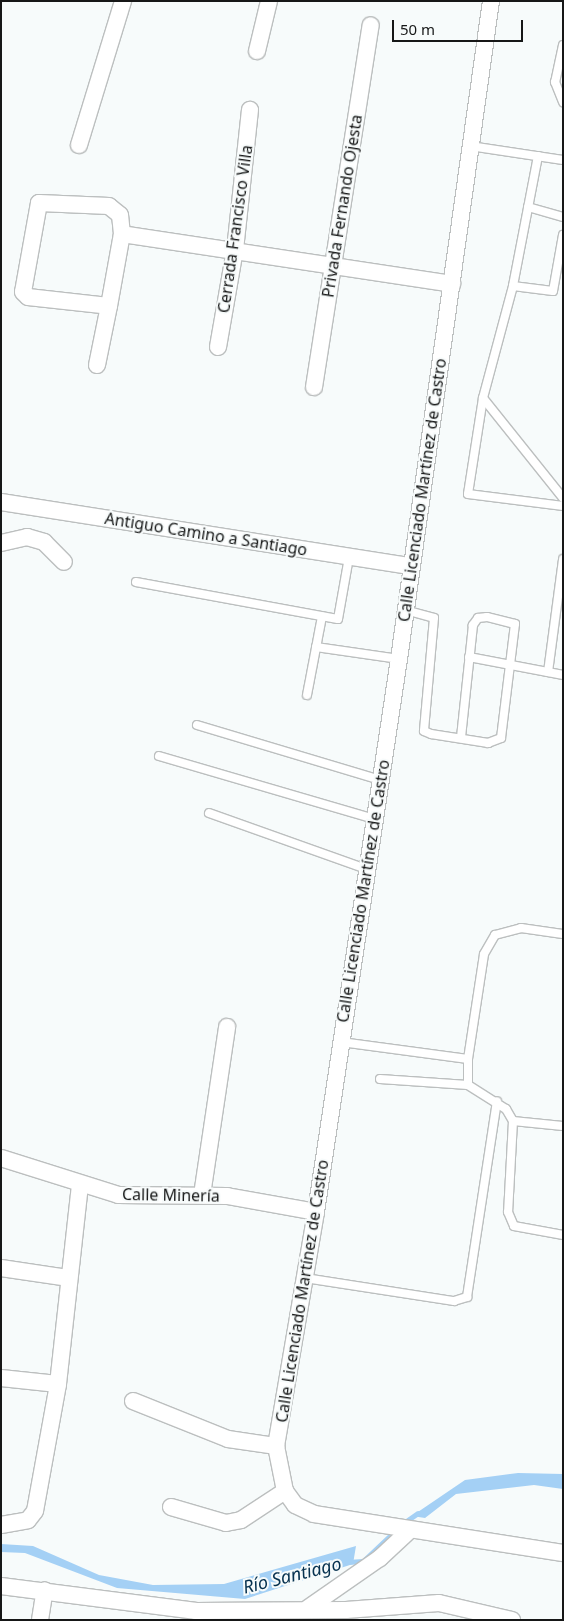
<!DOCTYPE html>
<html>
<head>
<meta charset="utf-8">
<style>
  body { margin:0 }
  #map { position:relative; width:564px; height:1621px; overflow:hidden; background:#f7fbfb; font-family:"Noto Sans",sans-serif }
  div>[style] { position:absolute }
  .water>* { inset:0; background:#a4d0f5 }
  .stream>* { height:5px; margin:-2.5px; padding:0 2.5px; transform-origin:2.5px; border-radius:2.5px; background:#a4d0f5 }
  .roads { filter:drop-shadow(1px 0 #bcbfbf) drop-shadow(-1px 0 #bcbfbf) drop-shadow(0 1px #bcbfbf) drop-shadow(0 -1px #bcbfbf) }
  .lane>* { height:8px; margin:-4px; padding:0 4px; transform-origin:4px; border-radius:4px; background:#fff }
  .street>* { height:16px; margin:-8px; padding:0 8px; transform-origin:8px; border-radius:8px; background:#fff }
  span { translate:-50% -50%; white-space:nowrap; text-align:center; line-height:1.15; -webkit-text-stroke:4px #f7fbfb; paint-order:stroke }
  .street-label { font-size:16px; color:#161717 }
  .water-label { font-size:18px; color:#073250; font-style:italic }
  .frame { position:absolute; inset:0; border:2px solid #161717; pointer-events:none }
  .scale { position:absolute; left:392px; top:20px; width:131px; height:22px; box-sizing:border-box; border:2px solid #161717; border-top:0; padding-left:6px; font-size:15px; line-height:18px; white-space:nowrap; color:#161717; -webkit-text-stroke:4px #f7fbfb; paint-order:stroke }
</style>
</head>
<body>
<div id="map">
  <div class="water">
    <div style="clip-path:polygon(518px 1473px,563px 1474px,563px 1489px,534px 1485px,456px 1494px,425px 1518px,412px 1516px,465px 1480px)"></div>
    <div style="clip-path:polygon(1px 1544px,33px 1546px,99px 1575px,153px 1585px,224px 1584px,356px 1546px,353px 1564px,245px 1599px,117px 1588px,25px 1553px,1px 1552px)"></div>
  </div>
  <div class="stream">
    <div style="left:402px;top:1524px;width:19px;rotate:-35deg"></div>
    <div style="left:347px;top:1562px;width:16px;rotate:-4deg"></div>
    <div style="left:363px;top:1561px;width:45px;rotate:-43.2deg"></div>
  </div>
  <div class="roads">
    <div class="lane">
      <div style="left:563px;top:45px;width:38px;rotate:102deg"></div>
      <div style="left:555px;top:82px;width:22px;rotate:68deg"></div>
      <div style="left:470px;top:146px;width:94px;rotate:8.6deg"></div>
      <div style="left:538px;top:156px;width:132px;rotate:100.9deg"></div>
      <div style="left:513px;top:286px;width:116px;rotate:105deg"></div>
      <div style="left:483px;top:398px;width:128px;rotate:51.3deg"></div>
      <div style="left:528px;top:207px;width:36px;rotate:16deg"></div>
      <div style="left:513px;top:286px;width:40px;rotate:7.1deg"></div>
      <div style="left:553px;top:291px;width:57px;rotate:-79.9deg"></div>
      <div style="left:483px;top:398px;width:97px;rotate:98.9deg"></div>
      <div style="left:468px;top:494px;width:96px;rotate:7.2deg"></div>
      <div style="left:136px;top:582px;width:205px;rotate:10.4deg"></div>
      <div style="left:338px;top:619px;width:63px;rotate:-79.9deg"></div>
      <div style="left:405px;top:610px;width:30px;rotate:15deg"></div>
      <div style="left:434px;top:618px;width:113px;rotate:95.1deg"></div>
      <div style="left:424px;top:731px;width:8px;rotate:23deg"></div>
      <div style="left:431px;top:734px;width:58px;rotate:9deg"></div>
      <div style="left:488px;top:743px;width:14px;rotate:-21deg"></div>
      <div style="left:501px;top:738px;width:115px;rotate:-83deg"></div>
      <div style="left:515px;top:624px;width:29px;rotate:-166deg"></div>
      <div style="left:487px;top:617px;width:9px;rotate:174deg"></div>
      <div style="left:478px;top:618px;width:9px;rotate:126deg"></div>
      <div style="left:473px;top:625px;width:114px;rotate:96.1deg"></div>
      <div style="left:316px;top:647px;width:84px;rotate:8.2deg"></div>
      <div style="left:469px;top:657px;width:96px;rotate:10.8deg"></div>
      <div style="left:548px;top:672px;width:114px;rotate:-82.4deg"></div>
      <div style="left:307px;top:695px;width:80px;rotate:-79.2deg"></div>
      <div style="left:197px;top:725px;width:191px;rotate:16.7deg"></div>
      <div style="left:159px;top:756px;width:224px;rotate:16.3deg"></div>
      <div style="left:209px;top:813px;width:167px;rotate:19.6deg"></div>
      <div style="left:341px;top:1042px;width:128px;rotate:7.6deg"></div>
      <div style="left:468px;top:1059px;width:106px;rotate:-81.3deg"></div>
      <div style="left:484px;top:954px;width:22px;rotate:-60deg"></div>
      <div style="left:495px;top:935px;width:27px;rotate:-15deg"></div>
      <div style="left:521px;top:928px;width:42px;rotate:8.1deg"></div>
      <div style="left:380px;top:1079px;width:88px;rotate:3.9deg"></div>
      <div style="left:468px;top:1085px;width:26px;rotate:-90deg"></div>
      <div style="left:468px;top:1085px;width:45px;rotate:32.3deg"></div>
      <div style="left:506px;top:1109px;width:14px;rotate:60deg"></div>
      <div style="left:513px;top:1121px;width:91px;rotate:93.1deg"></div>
      <div style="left:508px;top:1212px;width:15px;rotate:67deg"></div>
      <div style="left:514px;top:1226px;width:50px;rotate:10.4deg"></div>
      <div style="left:513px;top:1121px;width:50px;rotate:5.7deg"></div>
      <div style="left:305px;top:1278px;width:151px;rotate:8.8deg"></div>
      <div style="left:454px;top:1301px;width:14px;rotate:-17deg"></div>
      <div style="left:467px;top:1297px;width:198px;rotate:-81.3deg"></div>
    </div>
    <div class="street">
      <div style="left:491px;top:1px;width:664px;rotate:97.96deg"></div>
      <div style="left:399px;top:659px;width:559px;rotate:98.54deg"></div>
      <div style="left:316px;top:1212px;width:237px;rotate:99.7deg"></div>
      <div style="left:276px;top:1446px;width:46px;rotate:78.7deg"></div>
      <div style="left:285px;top:1491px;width:17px;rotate:54deg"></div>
      <div style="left:295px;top:1505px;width:21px;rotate:25deg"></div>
      <div style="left:314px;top:1514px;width:252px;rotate:8.9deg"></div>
      <div style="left:257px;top:51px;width:51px;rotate:-76.5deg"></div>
      <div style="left:79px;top:145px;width:151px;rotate:-73deg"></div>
      <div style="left:122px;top:234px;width:334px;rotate:8.6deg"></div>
      <div style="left:218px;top:347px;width:98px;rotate:-80.1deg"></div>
      <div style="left:235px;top:250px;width:141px;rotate:-83.9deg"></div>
      <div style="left:97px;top:365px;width:60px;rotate:-78.5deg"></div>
      <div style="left:109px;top:306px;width:73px;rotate:-79.8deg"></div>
      <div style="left:122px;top:234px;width:19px;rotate:-96deg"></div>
      <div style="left:120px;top:215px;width:14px;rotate:-141deg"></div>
      <div style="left:109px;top:206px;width:70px;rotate:-177.5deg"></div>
      <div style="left:39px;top:203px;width:90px;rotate:100.2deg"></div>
      <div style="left:23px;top:292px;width:7px;rotate:45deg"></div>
      <div style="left:28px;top:297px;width:81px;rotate:6.3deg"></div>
      <div style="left:314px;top:387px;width:366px;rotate:-81.1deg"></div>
      <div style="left:1px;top:502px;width:414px;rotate:8.9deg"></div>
      <div style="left:1px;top:543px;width:27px;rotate:-13deg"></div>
      <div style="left:27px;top:537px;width:18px;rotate:16deg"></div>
      <div style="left:44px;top:542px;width:28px;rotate:45deg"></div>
      <div style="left:1px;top:1158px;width:123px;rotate:17.5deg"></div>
      <div style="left:118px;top:1195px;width:109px;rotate:0.5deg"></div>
      <div style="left:227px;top:1196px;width:90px;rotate:10.2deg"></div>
      <div style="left:202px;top:1195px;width:170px;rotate:-81.5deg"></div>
      <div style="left:1px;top:1268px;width:69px;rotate:8.4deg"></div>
      <div style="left:1px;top:1378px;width:57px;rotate:6deg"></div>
      <div style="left:133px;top:1401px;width:102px;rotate:21.8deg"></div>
      <div style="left:228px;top:1439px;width:49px;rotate:8.3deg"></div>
      <div style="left:171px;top:1507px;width:57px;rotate:16.2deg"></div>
      <div style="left:226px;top:1523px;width:15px;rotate:-11deg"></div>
      <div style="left:241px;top:1520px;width:53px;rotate:-33.4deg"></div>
      <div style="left:1px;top:1525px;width:27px;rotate:-10deg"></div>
      <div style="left:28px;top:1520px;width:11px;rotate:-52deg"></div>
      <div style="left:35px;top:1511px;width:129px;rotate:-79.7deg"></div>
      <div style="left:58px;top:1384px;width:201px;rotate:-83.7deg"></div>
      <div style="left:1px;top:1586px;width:197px;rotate:7.3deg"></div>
      <div style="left:196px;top:1611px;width:150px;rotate:-0.4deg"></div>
      <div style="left:346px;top:1610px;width:93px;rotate:-4.3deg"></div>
      <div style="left:439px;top:1603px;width:75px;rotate:13.1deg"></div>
      <div style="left:308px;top:1608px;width:88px;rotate:-34.8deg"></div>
      <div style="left:380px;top:1558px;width:41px;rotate:-43deg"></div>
      <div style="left:40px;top:1620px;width:30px;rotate:-81deg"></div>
    </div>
  </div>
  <div class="street-label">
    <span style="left:342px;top:206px;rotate:-81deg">Privada Fernando Ojesta</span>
    <span style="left:235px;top:229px;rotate:-82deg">Cerrada Francisco Villa</span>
    <span style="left:422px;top:490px;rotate:-82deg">Calle Licenciado Martínez de Castro</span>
    <span style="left:206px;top:534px;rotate:9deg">Antiguo Camino a Santiago</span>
    <span style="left:363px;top:891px;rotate:-81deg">Calle Licenciado Martínez de Castro</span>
    <span style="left:171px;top:1195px;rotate:1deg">Calle Minería</span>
    <span style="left:302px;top:1291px;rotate:-81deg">Calle Licenciado Martínez de Castro</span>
  </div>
  <div class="water-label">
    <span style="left:292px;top:1575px;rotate:-14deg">Río Santiago</span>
  </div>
  <div class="frame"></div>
  <div class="scale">50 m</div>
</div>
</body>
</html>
